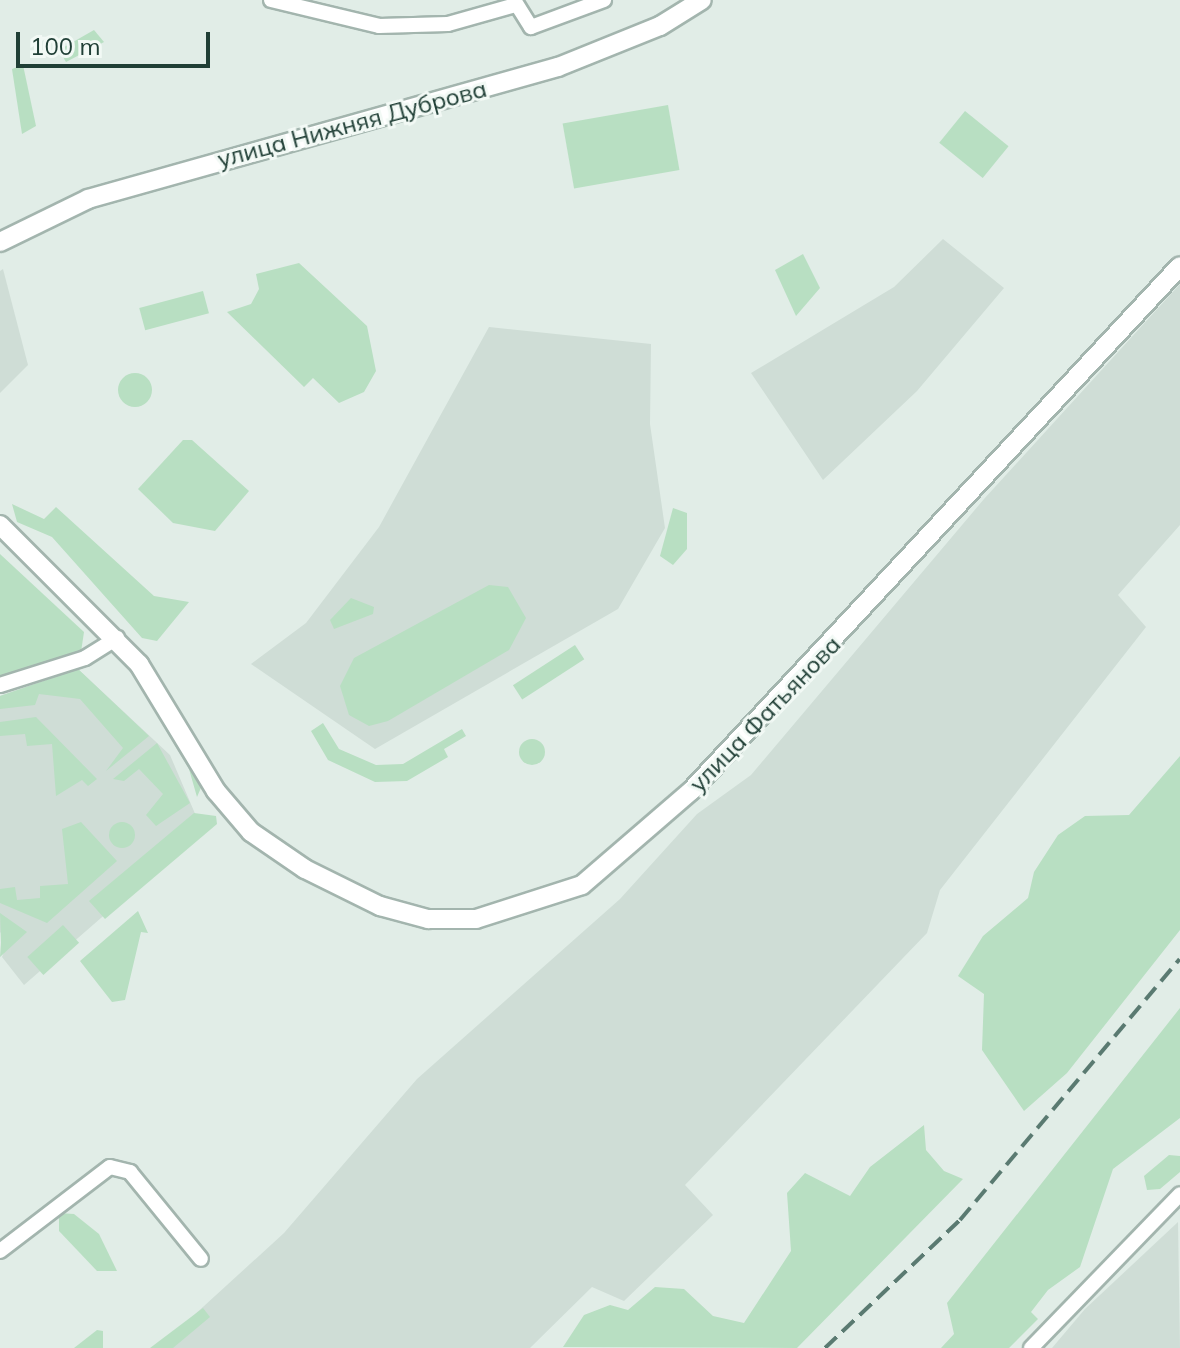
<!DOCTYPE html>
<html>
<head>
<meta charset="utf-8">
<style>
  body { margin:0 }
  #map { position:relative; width:1180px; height:1348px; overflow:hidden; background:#e1ede7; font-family:Mulish,sans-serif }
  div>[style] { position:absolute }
  .built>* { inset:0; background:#cfddd6 }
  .green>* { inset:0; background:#b8dfc2; transform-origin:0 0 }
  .round { border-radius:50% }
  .roads { filter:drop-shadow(2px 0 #a3b5ae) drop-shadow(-2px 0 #a3b5ae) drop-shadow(0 2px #a3b5ae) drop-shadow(0 -2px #a3b5ae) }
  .minor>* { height:14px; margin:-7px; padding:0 7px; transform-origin:7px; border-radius:7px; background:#fff }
  .tertiary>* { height:18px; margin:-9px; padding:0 9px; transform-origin:9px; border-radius:9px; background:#fff }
  .rail>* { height:4px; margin-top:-2px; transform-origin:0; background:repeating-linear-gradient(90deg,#5a7a71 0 16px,transparent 0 24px) }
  span { translate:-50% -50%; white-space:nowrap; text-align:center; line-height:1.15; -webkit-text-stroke:6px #f2f9f5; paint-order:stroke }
  .street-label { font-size:24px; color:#203f36 }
  .scale { position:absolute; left:16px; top:32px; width:194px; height:36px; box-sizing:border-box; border:4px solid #203f36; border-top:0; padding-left:10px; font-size:24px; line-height:28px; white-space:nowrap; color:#203f36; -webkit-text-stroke:6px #f2f9f5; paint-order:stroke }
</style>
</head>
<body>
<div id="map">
  <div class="built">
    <div style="clip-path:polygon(943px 239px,1004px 288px,917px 391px,823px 480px,751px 373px,894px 287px)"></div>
    <div style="clip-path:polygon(3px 269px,28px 365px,0 393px,0 271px)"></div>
    <div style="clip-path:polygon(1180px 284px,1180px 525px,1118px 595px,1146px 627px,940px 890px,927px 933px,685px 1185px,713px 1215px,624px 1301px,592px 1287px,530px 1348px,158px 1348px,284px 1233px,417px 1079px,620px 899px,697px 814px,751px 775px,984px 499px)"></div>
    <div style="clip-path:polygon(489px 327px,651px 344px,650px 424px,665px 528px,618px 609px,375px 749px,251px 664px,306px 623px,379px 527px)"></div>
    <div style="clip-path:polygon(78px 669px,170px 755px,202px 830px,24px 985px,2px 957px,9px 941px,0 932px,0 696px)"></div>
    <div style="clip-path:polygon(1178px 1222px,1180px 1348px,1052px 1348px,1085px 1309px)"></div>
  </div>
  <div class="green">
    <div style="clip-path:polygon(94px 30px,104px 42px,66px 62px,59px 50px)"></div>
    <div style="clip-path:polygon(23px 65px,36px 126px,22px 134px,12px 69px)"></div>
    <div style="left:668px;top:105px;width:66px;height:107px;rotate:80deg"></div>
    <div style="left:965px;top:111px;width:56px;height:41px;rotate:39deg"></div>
    <div style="clip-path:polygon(803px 254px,820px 288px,796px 316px,775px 270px)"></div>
    <div style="clip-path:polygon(299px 263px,367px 326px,376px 371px,364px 392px,339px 403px,313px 378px,304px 387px,227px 312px,251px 304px,259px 289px,256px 274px)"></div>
    <div style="left:203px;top:291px;width:23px;height:66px;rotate:75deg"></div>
    <div class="round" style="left:118px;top:373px;width:34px;height:34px"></div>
    <div style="clip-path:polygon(183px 440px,192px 440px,249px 491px,215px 531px,173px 523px,138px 489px)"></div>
    <div style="clip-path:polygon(12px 504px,44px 519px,56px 507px,154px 596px,189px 602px,157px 641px,142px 638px,52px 537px,17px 522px)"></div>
    <div style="clip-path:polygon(673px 508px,687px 513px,687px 549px,673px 565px,660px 556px)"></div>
    <div style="clip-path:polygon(0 554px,84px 632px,81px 652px,0 678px)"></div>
    <div style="clip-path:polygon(489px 585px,508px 587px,526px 618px,509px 650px,388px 721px,369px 726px,349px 715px,340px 686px,354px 658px)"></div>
    <div style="clip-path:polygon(351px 598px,374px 607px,373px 614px,334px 629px,330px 620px)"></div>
    <div style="left:575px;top:645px;width:17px;height:74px;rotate:57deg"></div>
    <div style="clip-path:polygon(78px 669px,149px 736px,106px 771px,123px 748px,80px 699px,39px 694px,35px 705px,0 709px,0 696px)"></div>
    <div style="clip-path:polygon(36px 717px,97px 779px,88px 786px,82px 780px,56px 796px,52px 744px,27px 746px,25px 734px,0 736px,0 722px)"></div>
    <div style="clip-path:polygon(158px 717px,203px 783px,197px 797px,189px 769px)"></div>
    <div style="clip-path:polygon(323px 723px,339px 749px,376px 765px,403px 764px,462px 729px,466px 736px,444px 749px,448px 757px,407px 781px,375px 782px,328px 760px,311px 731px)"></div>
    <div class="round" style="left:519px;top:739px;width:26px;height:26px"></div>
    <div style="clip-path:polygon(157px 743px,190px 803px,156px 826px,146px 815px,163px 794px,139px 769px,124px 781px,113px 779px)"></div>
    <div style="clip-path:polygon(1180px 756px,1180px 930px,1067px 1073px,1024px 1111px,982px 1050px,984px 994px,958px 976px,983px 936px,1028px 898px,1034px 872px,1058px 835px,1085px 816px,1129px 815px)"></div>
    <div style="clip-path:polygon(194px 813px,216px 816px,217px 824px,105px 919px,89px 901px)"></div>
    <div class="round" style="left:109px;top:822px;width:26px;height:26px"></div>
    <div style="clip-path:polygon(81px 822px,117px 861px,47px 923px,0 903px,0 889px,15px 887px,17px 900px,40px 898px,40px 886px,68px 884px,62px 829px)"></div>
    <div style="clip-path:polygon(138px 911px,148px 933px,141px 932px,125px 1000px,112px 1002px,80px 961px)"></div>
    <div style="clip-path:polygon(0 913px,27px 932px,0 957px,1px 943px)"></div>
    <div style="left:63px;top:925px;width:24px;height:48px;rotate:48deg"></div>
    <div style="clip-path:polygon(1180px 1008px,1180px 1118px,1113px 1169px,1080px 1267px,1048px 1290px,1031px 1312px,1038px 1319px,1009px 1348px,941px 1348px,954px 1334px,947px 1303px)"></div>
    <div style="clip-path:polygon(924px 1125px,926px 1150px,944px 1171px,963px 1179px,797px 1348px,563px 1347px,584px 1315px,610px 1305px,628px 1310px,655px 1287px,684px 1289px,713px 1316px,744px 1323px,791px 1251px,787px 1193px,805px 1173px,850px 1196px,870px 1167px)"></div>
    <div style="clip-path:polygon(1169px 1155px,1180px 1156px,1180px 1172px,1160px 1189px,1147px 1190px,1144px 1176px)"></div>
    <div style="clip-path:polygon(59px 1213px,74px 1214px,99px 1234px,117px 1271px,97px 1271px,59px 1231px)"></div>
    <div style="clip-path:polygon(203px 1308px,210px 1317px,173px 1348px,150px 1348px)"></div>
    <div style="clip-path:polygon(97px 1330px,103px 1331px,103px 1348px,74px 1348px)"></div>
  </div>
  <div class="roads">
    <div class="minor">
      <div style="left:271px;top:0;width:111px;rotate:13.5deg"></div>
      <div style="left:379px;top:26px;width:69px;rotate:-1.7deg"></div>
      <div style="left:448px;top:24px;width:70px;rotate:-15.8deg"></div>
      <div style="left:514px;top:0;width:32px;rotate:58deg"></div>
      <div style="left:531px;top:27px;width:78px;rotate:-20.3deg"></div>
      <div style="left:0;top:685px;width:89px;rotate:-17.6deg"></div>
      <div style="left:85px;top:658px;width:38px;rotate:-32deg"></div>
      <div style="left:0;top:1251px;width:138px;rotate:-37.4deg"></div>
      <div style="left:110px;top:1167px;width:21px;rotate:14deg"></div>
      <div style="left:130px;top:1172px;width:112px;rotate:50.8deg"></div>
      <div style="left:1031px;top:1348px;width:214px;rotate:-45.9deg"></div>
    </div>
    <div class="tertiary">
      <div style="left:0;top:242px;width:98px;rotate:-26deg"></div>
      <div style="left:88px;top:199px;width:488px;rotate:-15.7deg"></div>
      <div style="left:558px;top:67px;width:110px;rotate:-21.9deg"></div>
      <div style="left:660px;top:26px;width:49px;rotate:-31.8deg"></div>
      <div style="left:0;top:525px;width:197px;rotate:45deg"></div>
      <div style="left:139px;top:664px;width:149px;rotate:58.8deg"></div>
      <div style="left:216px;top:791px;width:54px;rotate:49.5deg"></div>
      <div style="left:251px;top:832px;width:65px;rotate:34.4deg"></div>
      <div style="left:305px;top:869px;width:84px;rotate:26.3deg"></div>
      <div style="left:380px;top:906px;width:50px;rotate:15.2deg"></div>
      <div style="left:428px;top:919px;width:48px"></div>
      <div style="left:476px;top:919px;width:111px;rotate:-17.8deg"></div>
      <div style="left:582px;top:885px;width:144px;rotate:-40.8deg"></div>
      <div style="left:691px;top:791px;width:717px;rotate:-47.03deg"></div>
    </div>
  </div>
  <div class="rail">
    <div style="left:825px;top:1348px;width:186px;rotate:-43.5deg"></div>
    <div style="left:960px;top:1220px;width:341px;rotate:-49.9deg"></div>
  </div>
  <div class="street-label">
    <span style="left:352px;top:124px;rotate:-15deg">улица Нижняя Дуброва</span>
    <span style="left:765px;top:714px;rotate:-46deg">улица Фатьянова</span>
  </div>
  <div class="scale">100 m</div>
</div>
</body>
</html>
